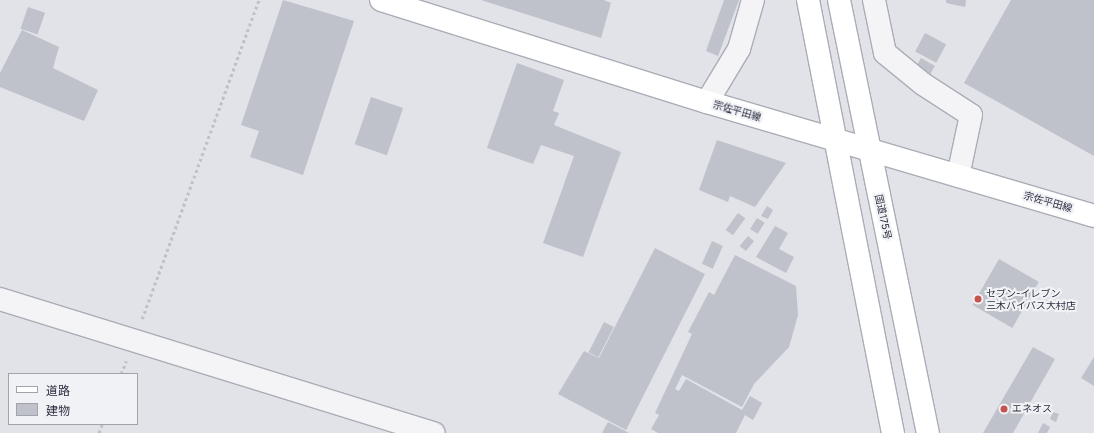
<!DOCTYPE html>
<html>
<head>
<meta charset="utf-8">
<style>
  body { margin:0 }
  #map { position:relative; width:1094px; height:433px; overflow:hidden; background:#e1e3e9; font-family:Inter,"Noto Sans JP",sans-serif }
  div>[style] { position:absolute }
  .building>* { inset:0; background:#bfc1cb; transform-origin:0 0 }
  .path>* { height:2.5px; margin-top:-1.25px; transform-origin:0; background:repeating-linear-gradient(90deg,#c0c1c7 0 3px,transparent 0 6px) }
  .roads { filter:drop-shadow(1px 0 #aaadb6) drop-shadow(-1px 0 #aaadb6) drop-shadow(0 1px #aaadb6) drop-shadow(0 -1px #aaadb6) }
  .minor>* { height:22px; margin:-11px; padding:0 11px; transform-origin:11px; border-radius:11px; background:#f4f4f7 }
  .secondary>* { height:22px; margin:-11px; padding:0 11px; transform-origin:11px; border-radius:11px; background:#fff }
  .trunk>* { height:22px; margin:-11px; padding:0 11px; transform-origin:11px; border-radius:11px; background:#fff }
  .dots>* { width:11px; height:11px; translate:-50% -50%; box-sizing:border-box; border:2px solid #f1f2f6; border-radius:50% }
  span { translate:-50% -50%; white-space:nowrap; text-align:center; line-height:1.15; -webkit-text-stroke:4px #f1f2f6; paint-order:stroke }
  .street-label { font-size:10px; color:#2b2e3f }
  .poi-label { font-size:10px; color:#2b2e3f }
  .left { translate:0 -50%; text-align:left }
  .legend { position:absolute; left:8px; top:373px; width:130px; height:52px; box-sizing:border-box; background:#f1f2f6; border:1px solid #a2a4ad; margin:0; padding:5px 7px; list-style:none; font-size:12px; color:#2b2e3f }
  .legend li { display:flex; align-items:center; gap:8px; height:20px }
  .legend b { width:20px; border:1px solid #a2a4ad }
</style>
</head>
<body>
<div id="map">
  <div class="building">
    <div style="clip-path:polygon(283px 0,354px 21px,303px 175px,250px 157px,259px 131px,241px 125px)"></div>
    <div style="clip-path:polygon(481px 0,604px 0,611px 3px,601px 38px)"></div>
    <div style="clip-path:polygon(724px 0,739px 0,718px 56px,706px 51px)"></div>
    <div style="clip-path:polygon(946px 0,966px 0,965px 7px,946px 3px)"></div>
    <div style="clip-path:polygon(1011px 0,1094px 0,1094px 156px,964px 83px)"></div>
    <div style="left:28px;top:7px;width:18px;height:23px;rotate:19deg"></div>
    <div style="clip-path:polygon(22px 30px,59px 47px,53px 68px,98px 90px,84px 121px,0 87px,0 73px)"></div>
    <div style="left:925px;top:33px;width:24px;height:21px;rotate:28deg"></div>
    <div style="left:921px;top:58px;width:16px;height:10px;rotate:30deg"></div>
    <div style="clip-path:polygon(517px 63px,564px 80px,553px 111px,559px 113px,554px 125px,621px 152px,583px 257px,543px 243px,574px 156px,541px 145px,533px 164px,487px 148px)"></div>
    <div style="left:371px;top:97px;width:34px;height:50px;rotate:19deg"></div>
    <div style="clip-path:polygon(717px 140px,786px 163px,755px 207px,730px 196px,728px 202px,699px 190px)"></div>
    <div style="clip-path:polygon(767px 206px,773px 210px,768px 219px,761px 216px)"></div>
    <div style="left:738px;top:213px;width:9px;height:21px;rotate:36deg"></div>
    <div style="left:757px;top:218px;width:9px;height:13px;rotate:32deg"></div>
    <div style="clip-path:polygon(775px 226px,788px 233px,779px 249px,794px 257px,786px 273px,756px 257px)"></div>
    <div style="left:748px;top:236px;width:8px;height:13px;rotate:40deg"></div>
    <div style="left:712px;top:241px;width:12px;height:25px;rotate:24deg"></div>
    <div style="clip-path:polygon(655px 248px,705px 274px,626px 430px,558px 394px,584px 351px,599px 358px)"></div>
    <div style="clip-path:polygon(735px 255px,796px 286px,798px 315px,789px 347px,754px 384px,742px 407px,682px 375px,675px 389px,679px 391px,686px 379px,742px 410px,750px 396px,762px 403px,753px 420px,745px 415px,736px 433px,658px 433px,651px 429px,659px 415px,655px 413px,692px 334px,688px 332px,709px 292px,714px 295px)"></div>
    <div style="left:999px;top:259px;width:46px;height:53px;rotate:30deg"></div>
    <div style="left:604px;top:322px;width:11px;height:34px;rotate:27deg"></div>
    <div style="clip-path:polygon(1033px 347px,1055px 359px,1013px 433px,983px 433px)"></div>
    <div style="clip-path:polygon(1094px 357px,1094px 386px,1081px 378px)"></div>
    <div style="clip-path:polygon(1053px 412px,1059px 414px,1056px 422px,1050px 419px)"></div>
    <div style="clip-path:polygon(608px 422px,629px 433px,602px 433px)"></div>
    <div style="clip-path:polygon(1043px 423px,1050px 427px,1047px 433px,1038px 433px)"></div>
  </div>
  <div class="path">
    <div style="left:142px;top:319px;width:340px;rotate:-69.9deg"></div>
    <div style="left:121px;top:374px;width:14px;rotate:-69deg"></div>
    <div style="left:99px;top:433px;width:9px;rotate:-72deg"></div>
  </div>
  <div class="roads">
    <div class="minor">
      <div style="left:874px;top:0;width:54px;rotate:78.3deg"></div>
      <div style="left:885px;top:53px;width:49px;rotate:39.2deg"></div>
      <div style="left:923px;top:84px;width:57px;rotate:32.9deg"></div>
      <div style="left:971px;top:115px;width:62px;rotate:102deg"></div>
      <div style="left:707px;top:102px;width:62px;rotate:-58.9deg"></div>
      <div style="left:739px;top:49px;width:51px;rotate:-74.1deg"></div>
      <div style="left:0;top:299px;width:454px;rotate:17.2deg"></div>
    </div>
    <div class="secondary">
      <div style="left:381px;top:0;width:342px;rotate:17.4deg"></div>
      <div style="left:707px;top:102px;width:403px;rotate:16.4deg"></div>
    </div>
    <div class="trunk">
      <div style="left:808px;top:0;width:441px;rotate:78.9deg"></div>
      <div style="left:839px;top:0;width:442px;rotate:78.4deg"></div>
    </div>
  </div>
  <div class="dots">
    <div style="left:978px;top:299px;background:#c5544f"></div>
    <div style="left:1004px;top:409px;background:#c5544f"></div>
  </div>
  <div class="street-label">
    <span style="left:737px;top:111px;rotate:16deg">宗佐平田線</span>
    <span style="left:1048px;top:202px;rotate:16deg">宗佐平田線</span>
    <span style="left:883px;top:217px;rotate:78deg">国道175号</span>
  </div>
  <div class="poi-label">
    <span class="left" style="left:986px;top:299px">セブン-イレブン<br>三木バイパス大村店</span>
    <span class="left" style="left:1012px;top:409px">エネオス</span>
  </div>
  <ul class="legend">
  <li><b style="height:5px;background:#fff"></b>道路</li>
  <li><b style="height:11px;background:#bfc1cb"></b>建物</li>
  </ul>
</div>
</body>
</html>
